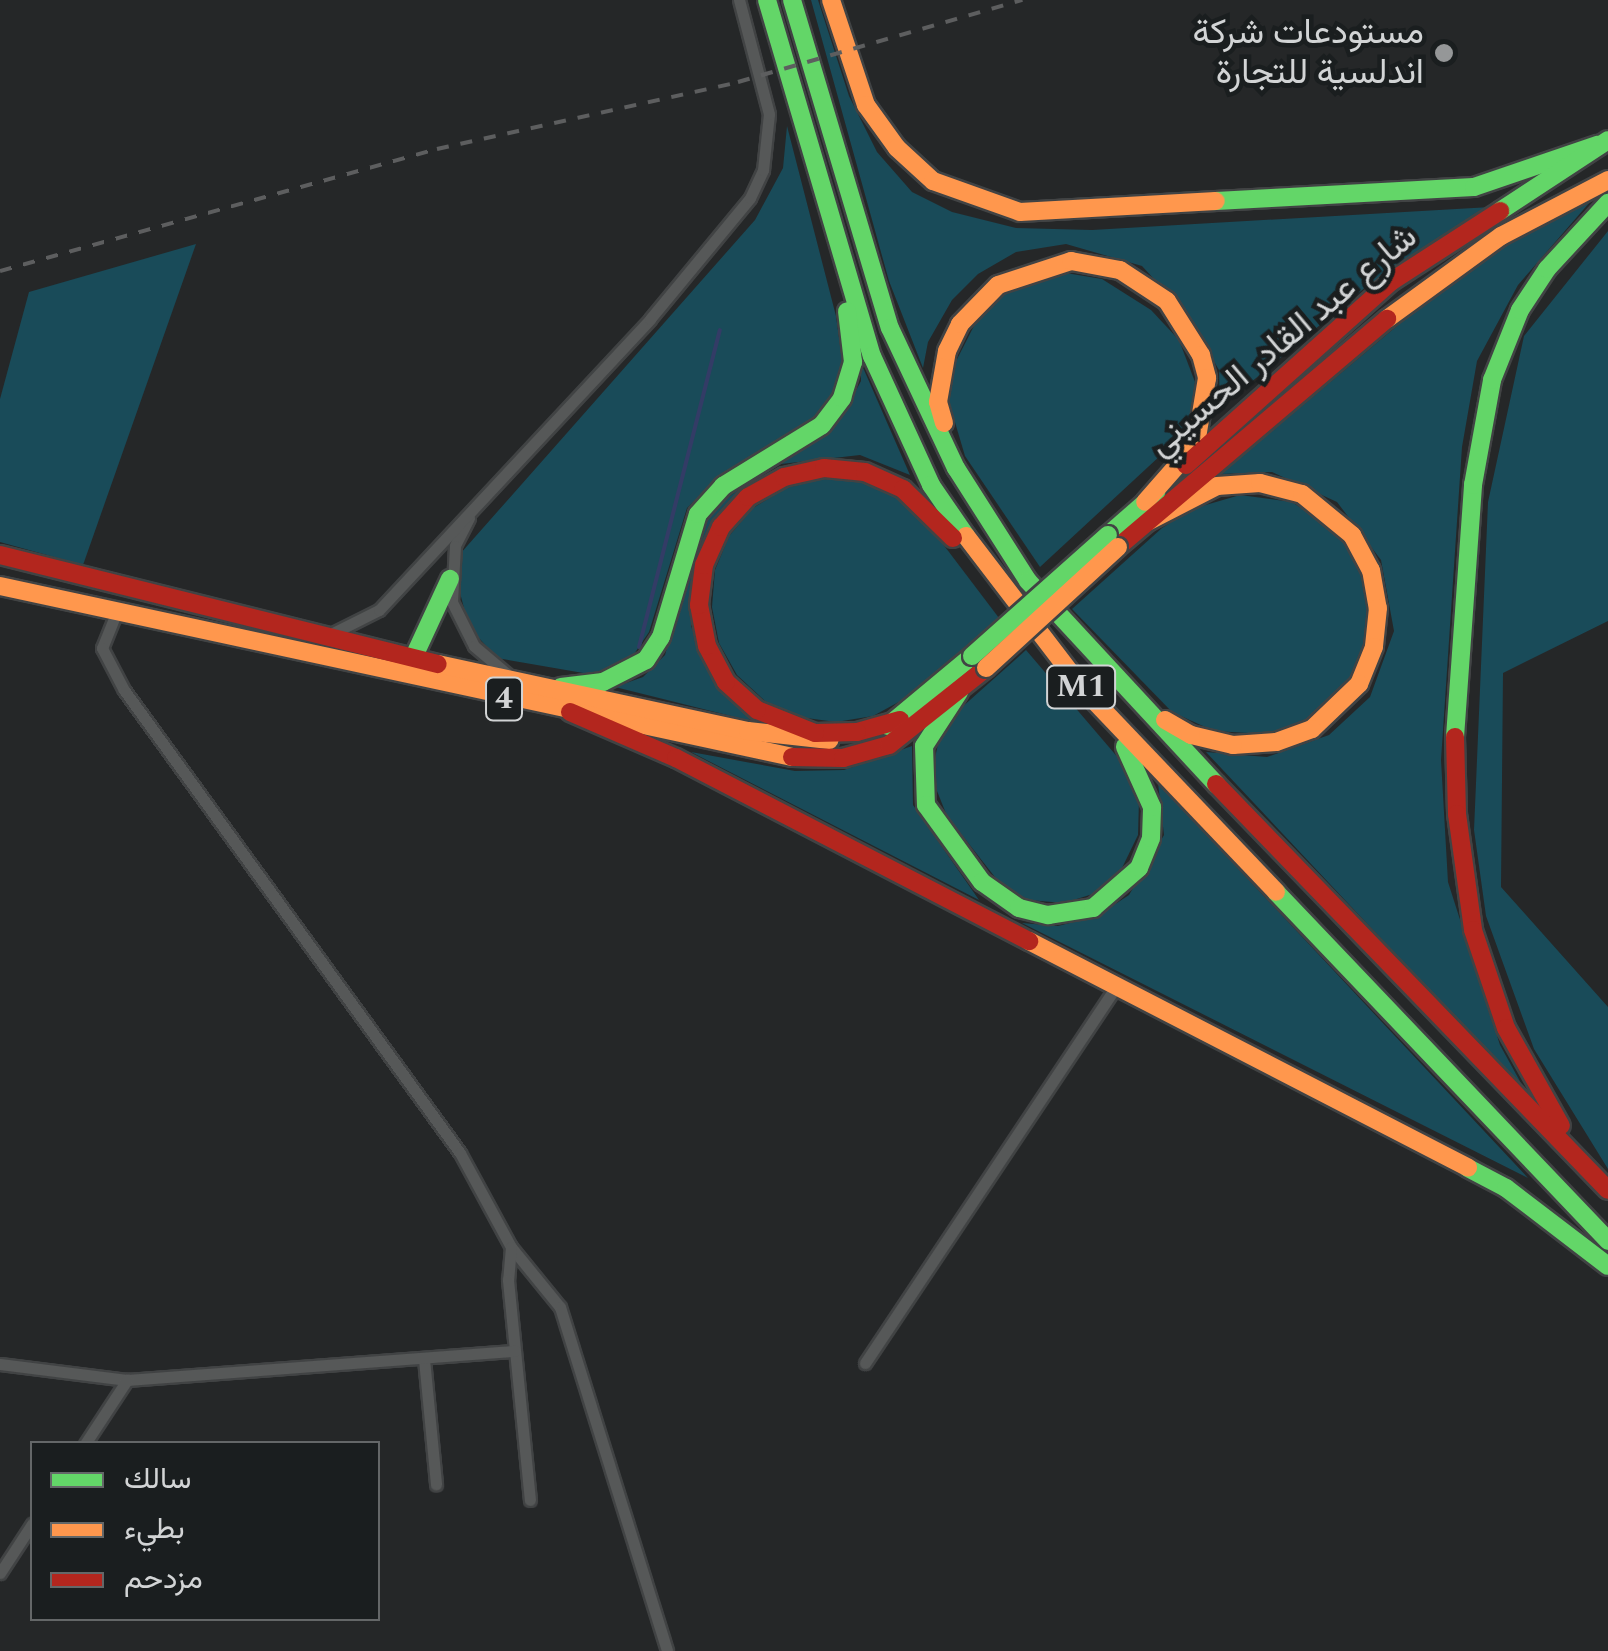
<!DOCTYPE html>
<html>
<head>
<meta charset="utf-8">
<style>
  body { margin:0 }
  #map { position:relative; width:1608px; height:1651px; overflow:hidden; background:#252728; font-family:Spectral,Vazirmatn,serif }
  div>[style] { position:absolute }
  .green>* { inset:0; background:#194b59 }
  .stream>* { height:4px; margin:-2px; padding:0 2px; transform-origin:2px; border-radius:2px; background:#333c66 }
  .roads { filter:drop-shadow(2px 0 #414344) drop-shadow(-2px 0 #414344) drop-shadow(0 2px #414344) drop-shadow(0 -2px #414344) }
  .street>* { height:11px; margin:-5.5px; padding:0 5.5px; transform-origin:5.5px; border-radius:5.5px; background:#565858 }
  .fast>* { height:18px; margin:-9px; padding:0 9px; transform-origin:9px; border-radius:9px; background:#63d668 }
  .slow>* { height:18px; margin:-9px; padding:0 9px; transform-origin:9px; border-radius:9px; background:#ff974d }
  .jam>* { height:18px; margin:-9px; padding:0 9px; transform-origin:9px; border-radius:9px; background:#b3261e }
  .rail>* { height:4px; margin-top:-2px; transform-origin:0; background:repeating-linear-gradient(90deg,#5d5e5f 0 12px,transparent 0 24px) }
  .bridges { filter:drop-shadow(2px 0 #414344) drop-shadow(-2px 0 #414344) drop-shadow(0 2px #414344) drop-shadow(0 -2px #414344) }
  .fast-bridge>* { height:18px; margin:-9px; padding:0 9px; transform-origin:9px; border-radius:9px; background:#63d668 }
  .slow-bridge>* { height:18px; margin:-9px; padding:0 9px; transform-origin:9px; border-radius:9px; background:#ff974d }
  .dots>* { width:28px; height:28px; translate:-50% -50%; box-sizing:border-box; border:5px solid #1a1e1f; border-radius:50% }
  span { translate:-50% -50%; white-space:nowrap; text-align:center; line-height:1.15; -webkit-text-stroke:9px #1a1e1f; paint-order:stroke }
  .shield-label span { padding:2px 8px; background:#1a1e1f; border:2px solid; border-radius:8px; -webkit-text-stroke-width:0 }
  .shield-label { font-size:32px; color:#d2d4d5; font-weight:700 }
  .poi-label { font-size:35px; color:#d2d4d5 }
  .right { translate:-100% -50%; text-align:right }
  .street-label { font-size:35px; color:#d2d4d5 }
  .legend { position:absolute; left:30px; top:1441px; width:350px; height:180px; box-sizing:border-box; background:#1a1e1f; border:2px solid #646768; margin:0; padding:12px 18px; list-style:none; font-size:30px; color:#d2d4d5 }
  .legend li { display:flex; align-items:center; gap:20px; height:50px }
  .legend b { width:50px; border:2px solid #646768 }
</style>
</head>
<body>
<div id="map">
  <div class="green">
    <div style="clip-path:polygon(811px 0,818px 0,849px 96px,877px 152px,912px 192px,952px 212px,1016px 228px,1092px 230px,1491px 207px,1367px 286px,1220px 408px,1219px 370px,1187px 315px,1142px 266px,1066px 244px,1016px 252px,978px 274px,952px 300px,928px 342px,923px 368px,889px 281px)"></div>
    <div style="clip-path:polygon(787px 126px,836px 316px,843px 367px,835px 397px,811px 420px,726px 471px,687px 508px,649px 632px,628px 663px,589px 674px,497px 658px,469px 627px,459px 589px,460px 554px,755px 220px,783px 168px)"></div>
    <div style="clip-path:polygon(1590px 202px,1518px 285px,1477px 361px,1462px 447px,1441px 760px,1448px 882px,1500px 1045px,1527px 1094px,1206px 752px,1267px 757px,1329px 735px,1370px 697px,1394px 631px,1381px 560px,1337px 502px,1272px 472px,1221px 474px,1429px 299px,1508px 243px)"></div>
    <div style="clip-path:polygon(1608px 231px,1608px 621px,1503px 673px,1501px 887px,1608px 1007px,1608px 1169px,1534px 1049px,1486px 916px,1474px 830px,1488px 502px,1524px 336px)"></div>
    <div style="clip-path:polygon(196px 244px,83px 565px,0 542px,0 399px,29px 292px)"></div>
    <div style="clip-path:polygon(1048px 270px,1102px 279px,1151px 310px,1179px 340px,1195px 382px,1188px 430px,1040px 567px,965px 456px,949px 402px,950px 373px,978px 318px,1011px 284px)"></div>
    <div style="clip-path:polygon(861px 363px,910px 475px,860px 455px,781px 464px,740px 490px,712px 524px,691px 581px,691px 626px,708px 668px,751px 721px,615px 687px,643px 677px,665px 655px,705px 515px,847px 407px,861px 381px)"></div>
    <div style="clip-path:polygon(823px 479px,862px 482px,898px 497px,927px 523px,999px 618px,906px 698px,873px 716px,836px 722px,799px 717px,765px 701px,737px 675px,719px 643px,712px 607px,715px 570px,729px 536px,753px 508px,786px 488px)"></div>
    <div style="clip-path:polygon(1240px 495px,1292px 502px,1339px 533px,1366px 581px,1371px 609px,1367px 648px,1350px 683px,1301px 724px,1265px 734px,1214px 731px,1172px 712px,1072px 609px,1162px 528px,1192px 509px)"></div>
    <div style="clip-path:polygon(1026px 650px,1120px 760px,1139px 800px,1138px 835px,1122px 868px,1096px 893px,1064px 903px,1028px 900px,998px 881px,947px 816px,931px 776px,940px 735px,952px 716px)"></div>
    <div style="clip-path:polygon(912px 746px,913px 805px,979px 900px,691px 752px,795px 771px,844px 770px)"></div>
    <div style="clip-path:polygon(1158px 783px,1528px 1178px,1022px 923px,1058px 926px,1097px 916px,1129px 895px,1164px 835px)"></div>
  </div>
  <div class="stream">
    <div style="left:639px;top:647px;width:327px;rotate:-75.7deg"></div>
  </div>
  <div class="roads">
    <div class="street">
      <div style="left:469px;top:518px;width:31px;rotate:117deg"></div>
      <div style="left:455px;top:546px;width:56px;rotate:93.1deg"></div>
      <div style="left:452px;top:602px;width:49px;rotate:63.4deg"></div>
      <div style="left:474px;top:646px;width:43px;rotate:40.3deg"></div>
      <div style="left:117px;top:611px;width:40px;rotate:112deg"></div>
      <div style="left:102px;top:648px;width:47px;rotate:62.4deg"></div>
      <div style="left:124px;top:690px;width:572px;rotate:54.03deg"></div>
      <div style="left:460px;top:1153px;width:107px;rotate:61.5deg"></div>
      <div style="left:511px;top:1247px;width:77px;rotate:50.8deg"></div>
      <div style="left:560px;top:1307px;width:360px;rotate:72.7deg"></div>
      <div style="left:325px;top:637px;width:60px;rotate:-26.6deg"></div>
      <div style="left:379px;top:610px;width:398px;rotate:-47deg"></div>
      <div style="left:650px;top:319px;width:157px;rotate:-50.4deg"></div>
      <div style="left:750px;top:198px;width:31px;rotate:-65deg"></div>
      <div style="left:763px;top:170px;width:56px;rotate:-83.9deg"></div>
      <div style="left:769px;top:114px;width:118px;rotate:-104.7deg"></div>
      <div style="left:511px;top:1247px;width:33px;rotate:95deg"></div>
      <div style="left:508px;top:1280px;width:221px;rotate:84.3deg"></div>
      <div style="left:424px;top:1359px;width:126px;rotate:84.5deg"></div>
      <div style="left:865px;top:1363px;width:452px;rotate:-56.3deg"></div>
      <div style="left:0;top:1364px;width:128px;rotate:7.2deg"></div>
      <div style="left:127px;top:1380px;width:389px;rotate:-4.3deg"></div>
      <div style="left:85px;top:1444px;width:77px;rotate:-56.7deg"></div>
      <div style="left:0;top:1573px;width:59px;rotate:-56.9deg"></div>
    </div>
    <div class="fast">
      <div style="left:767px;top:0;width:371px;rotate:73.6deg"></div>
      <div style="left:872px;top:356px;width:142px;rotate:65.4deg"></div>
      <div style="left:931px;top:485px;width:62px;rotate:55.5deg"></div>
      <div style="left:792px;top:0;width:342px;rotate:73.4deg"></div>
      <div style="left:890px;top:328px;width:155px;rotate:64.8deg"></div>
      <div style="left:956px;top:468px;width:134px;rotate:57.5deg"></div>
      <div style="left:1028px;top:581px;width:277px;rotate:47.2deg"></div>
      <div style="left:1216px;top:201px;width:258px;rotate:-3.1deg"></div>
      <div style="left:1474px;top:187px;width:130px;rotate:-18.9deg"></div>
      <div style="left:1500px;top:211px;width:129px;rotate:-33.3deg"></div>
      <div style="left:1108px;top:535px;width:64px;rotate:-41.2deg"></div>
      <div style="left:410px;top:665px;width:95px;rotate:-65.1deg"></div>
      <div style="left:561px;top:687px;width:42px;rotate:-6.8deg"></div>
      <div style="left:603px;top:682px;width:48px;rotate:-27.1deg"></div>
      <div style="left:646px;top:660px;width:27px;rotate:-57deg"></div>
      <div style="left:661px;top:637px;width:128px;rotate:-73.3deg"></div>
      <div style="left:698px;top:514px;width:38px;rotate:-48deg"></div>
      <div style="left:723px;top:486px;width:116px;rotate:-31.6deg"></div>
      <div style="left:822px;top:425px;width:34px;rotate:-53deg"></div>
      <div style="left:842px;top:398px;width:38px;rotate:-73deg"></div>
      <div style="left:853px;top:362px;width:51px;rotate:-96.7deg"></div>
      <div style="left:959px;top:692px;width:64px;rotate:122.9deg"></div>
      <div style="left:924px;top:746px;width:59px;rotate:88.1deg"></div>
      <div style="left:926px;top:805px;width:95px;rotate:54deg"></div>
      <div style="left:982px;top:882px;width:45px;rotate:35.1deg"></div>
      <div style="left:1019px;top:908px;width:30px;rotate:14deg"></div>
      <div style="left:1048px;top:915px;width:46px;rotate:-8.8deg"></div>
      <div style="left:1093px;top:908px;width:61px;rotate:-41deg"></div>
      <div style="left:1139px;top:868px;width:32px;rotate:-68deg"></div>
      <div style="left:1151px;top:838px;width:31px;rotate:-88deg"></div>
      <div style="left:1152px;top:807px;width:66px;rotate:-114.2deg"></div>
      <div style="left:888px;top:726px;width:109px;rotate:-39.8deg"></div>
      <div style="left:1455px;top:737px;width:253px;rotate:-85.9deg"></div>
      <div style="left:1473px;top:485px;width:107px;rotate:-79.7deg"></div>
      <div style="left:1492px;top:380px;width:75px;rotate:-68.2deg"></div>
      <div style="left:1520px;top:310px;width:49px;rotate:-56.6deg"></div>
      <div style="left:1547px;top:269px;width:90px;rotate:-47.3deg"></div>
      <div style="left:1276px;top:892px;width:482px;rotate:46.4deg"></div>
      <div style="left:1468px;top:1168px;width:43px;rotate:27.8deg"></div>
      <div style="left:1506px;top:1188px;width:128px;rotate:37.4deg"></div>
    </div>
    <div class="slow">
      <div style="left:831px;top:0;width:111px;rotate:71.6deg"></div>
      <div style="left:866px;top:105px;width:53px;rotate:54.2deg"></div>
      <div style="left:897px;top:148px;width:49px;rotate:42.5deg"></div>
      <div style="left:933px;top:181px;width:92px;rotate:19.6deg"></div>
      <div style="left:1020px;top:212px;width:196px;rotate:-3.2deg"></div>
      <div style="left:1387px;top:319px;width:141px;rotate:-36.1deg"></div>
      <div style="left:1501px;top:236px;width:121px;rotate:-27.6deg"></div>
      <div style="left:944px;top:423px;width:22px;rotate:-106deg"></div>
      <div style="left:938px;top:402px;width:52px;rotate:-80deg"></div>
      <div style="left:947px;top:351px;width:30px;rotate:-64deg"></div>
      <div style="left:960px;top:324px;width:54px;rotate:-45.7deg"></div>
      <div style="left:998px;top:285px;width:77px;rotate:-18.2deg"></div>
      <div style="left:1071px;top:261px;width:50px;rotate:10.4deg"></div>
      <div style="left:1120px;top:270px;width:56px;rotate:33.4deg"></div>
      <div style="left:1167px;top:301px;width:64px;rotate:57.8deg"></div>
      <div style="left:1201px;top:355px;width:24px;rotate:75deg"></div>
      <div style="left:1207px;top:378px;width:67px;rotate:99.5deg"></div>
      <div style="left:1196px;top:444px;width:77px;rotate:131.3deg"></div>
      <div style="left:1149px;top:521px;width:76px;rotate:-27.2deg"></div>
      <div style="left:1217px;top:486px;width:43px;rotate:-4deg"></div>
      <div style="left:1260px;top:483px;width:43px;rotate:14.7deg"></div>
      <div style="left:1302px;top:494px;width:65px;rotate:39.4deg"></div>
      <div style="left:1352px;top:535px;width:40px;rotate:62deg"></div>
      <div style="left:1371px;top:570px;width:39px;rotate:80deg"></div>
      <div style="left:1378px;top:608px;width:39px;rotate:96deg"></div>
      <div style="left:1374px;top:647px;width:40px;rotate:112deg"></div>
      <div style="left:1359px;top:684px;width:65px;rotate:136.2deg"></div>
      <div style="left:1312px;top:729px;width:38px;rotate:160deg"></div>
      <div style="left:1276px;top:742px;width:43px;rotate:176deg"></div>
      <div style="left:1233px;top:745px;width:43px;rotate:-166.6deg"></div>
      <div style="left:1191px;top:735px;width:30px;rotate:-150deg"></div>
      <div style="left:966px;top:536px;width:193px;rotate:52.6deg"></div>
      <div style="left:1083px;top:689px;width:280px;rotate:46.4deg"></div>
      <div style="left:0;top:586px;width:810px;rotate:12.18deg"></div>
      <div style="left:438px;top:664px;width:317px;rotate:12.2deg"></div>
      <div style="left:748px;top:731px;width:82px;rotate:6.3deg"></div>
      <div style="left:1029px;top:941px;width:494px;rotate:27.3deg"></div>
    </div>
    <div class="jam">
      <div style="left:1186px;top:465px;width:276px;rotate:-41.8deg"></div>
      <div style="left:1392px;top:281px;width:129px;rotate:-32.9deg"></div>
      <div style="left:1118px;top:547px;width:353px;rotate:-40.3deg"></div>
      <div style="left:0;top:555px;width:451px;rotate:14deg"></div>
      <div style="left:570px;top:712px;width:116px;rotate:23.5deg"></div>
      <div style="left:676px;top:758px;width:398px;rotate:27.4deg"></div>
      <div style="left:900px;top:720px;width:45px;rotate:164.4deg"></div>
      <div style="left:857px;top:732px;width:42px;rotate:178.6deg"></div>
      <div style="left:815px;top:733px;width:62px;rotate:-158.4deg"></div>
      <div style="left:757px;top:710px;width:42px;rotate:-137.9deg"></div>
      <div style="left:726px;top:682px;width:41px;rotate:-117.8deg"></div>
      <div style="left:707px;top:646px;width:42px;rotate:-101deg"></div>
      <div style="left:699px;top:605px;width:40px;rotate:-82.9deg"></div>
      <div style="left:704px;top:565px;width:42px;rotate:-65.9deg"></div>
      <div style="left:721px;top:527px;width:40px;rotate:-48deg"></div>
      <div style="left:748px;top:497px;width:41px;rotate:-29.1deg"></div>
      <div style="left:784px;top:477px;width:41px;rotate:-12.7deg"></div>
      <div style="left:824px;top:468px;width:41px;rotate:5.6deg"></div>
      <div style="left:865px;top:472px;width:42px;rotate:24.1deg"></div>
      <div style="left:903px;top:489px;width:70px;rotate:44.4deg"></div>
      <div style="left:1455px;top:737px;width:77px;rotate:88.5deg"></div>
      <div style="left:1457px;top:814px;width:117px;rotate:82.1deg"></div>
      <div style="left:1473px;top:930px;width:103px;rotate:71.4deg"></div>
      <div style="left:1506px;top:1028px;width:112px;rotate:60.7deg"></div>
      <div style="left:792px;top:757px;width:51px;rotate:1.1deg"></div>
      <div style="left:843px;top:758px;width:48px;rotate:-15.8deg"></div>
      <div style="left:889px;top:745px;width:124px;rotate:-38.4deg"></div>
      <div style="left:1216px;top:784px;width:564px;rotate:46.01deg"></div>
    </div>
  </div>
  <div class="rail">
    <div style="left:0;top:271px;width:454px;rotate:-15.6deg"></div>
    <div style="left:437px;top:149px;width:308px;rotate:-12.5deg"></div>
    <div style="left:738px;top:82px;width:296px;rotate:-16.1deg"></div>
  </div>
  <div class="bridges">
    <div class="fast-bridge">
      <div style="left:972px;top:656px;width:182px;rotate:-41.7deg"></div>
    </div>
    <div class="slow-bridge">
      <div style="left:986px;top:668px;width:179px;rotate:-42.5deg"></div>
    </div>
  </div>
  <div class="dots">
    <div style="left:1444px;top:53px;background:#959798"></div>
  </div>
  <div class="shield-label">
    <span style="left:1081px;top:687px">M1</span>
    <span style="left:504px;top:699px">4</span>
  </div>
  <div class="poi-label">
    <span class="right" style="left:1424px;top:53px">مستودعات شركة<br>اندلسية للتجارة</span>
  </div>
  <div class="street-label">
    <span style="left:1283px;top:341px;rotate:-40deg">شارع عبد القادر الحسيني</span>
  </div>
  <ul class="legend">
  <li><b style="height:12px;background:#63d668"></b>سالك</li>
  <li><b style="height:12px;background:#ff974d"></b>بطيء</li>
  <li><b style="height:12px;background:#b3261e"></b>مزدحم</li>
  </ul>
</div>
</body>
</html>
